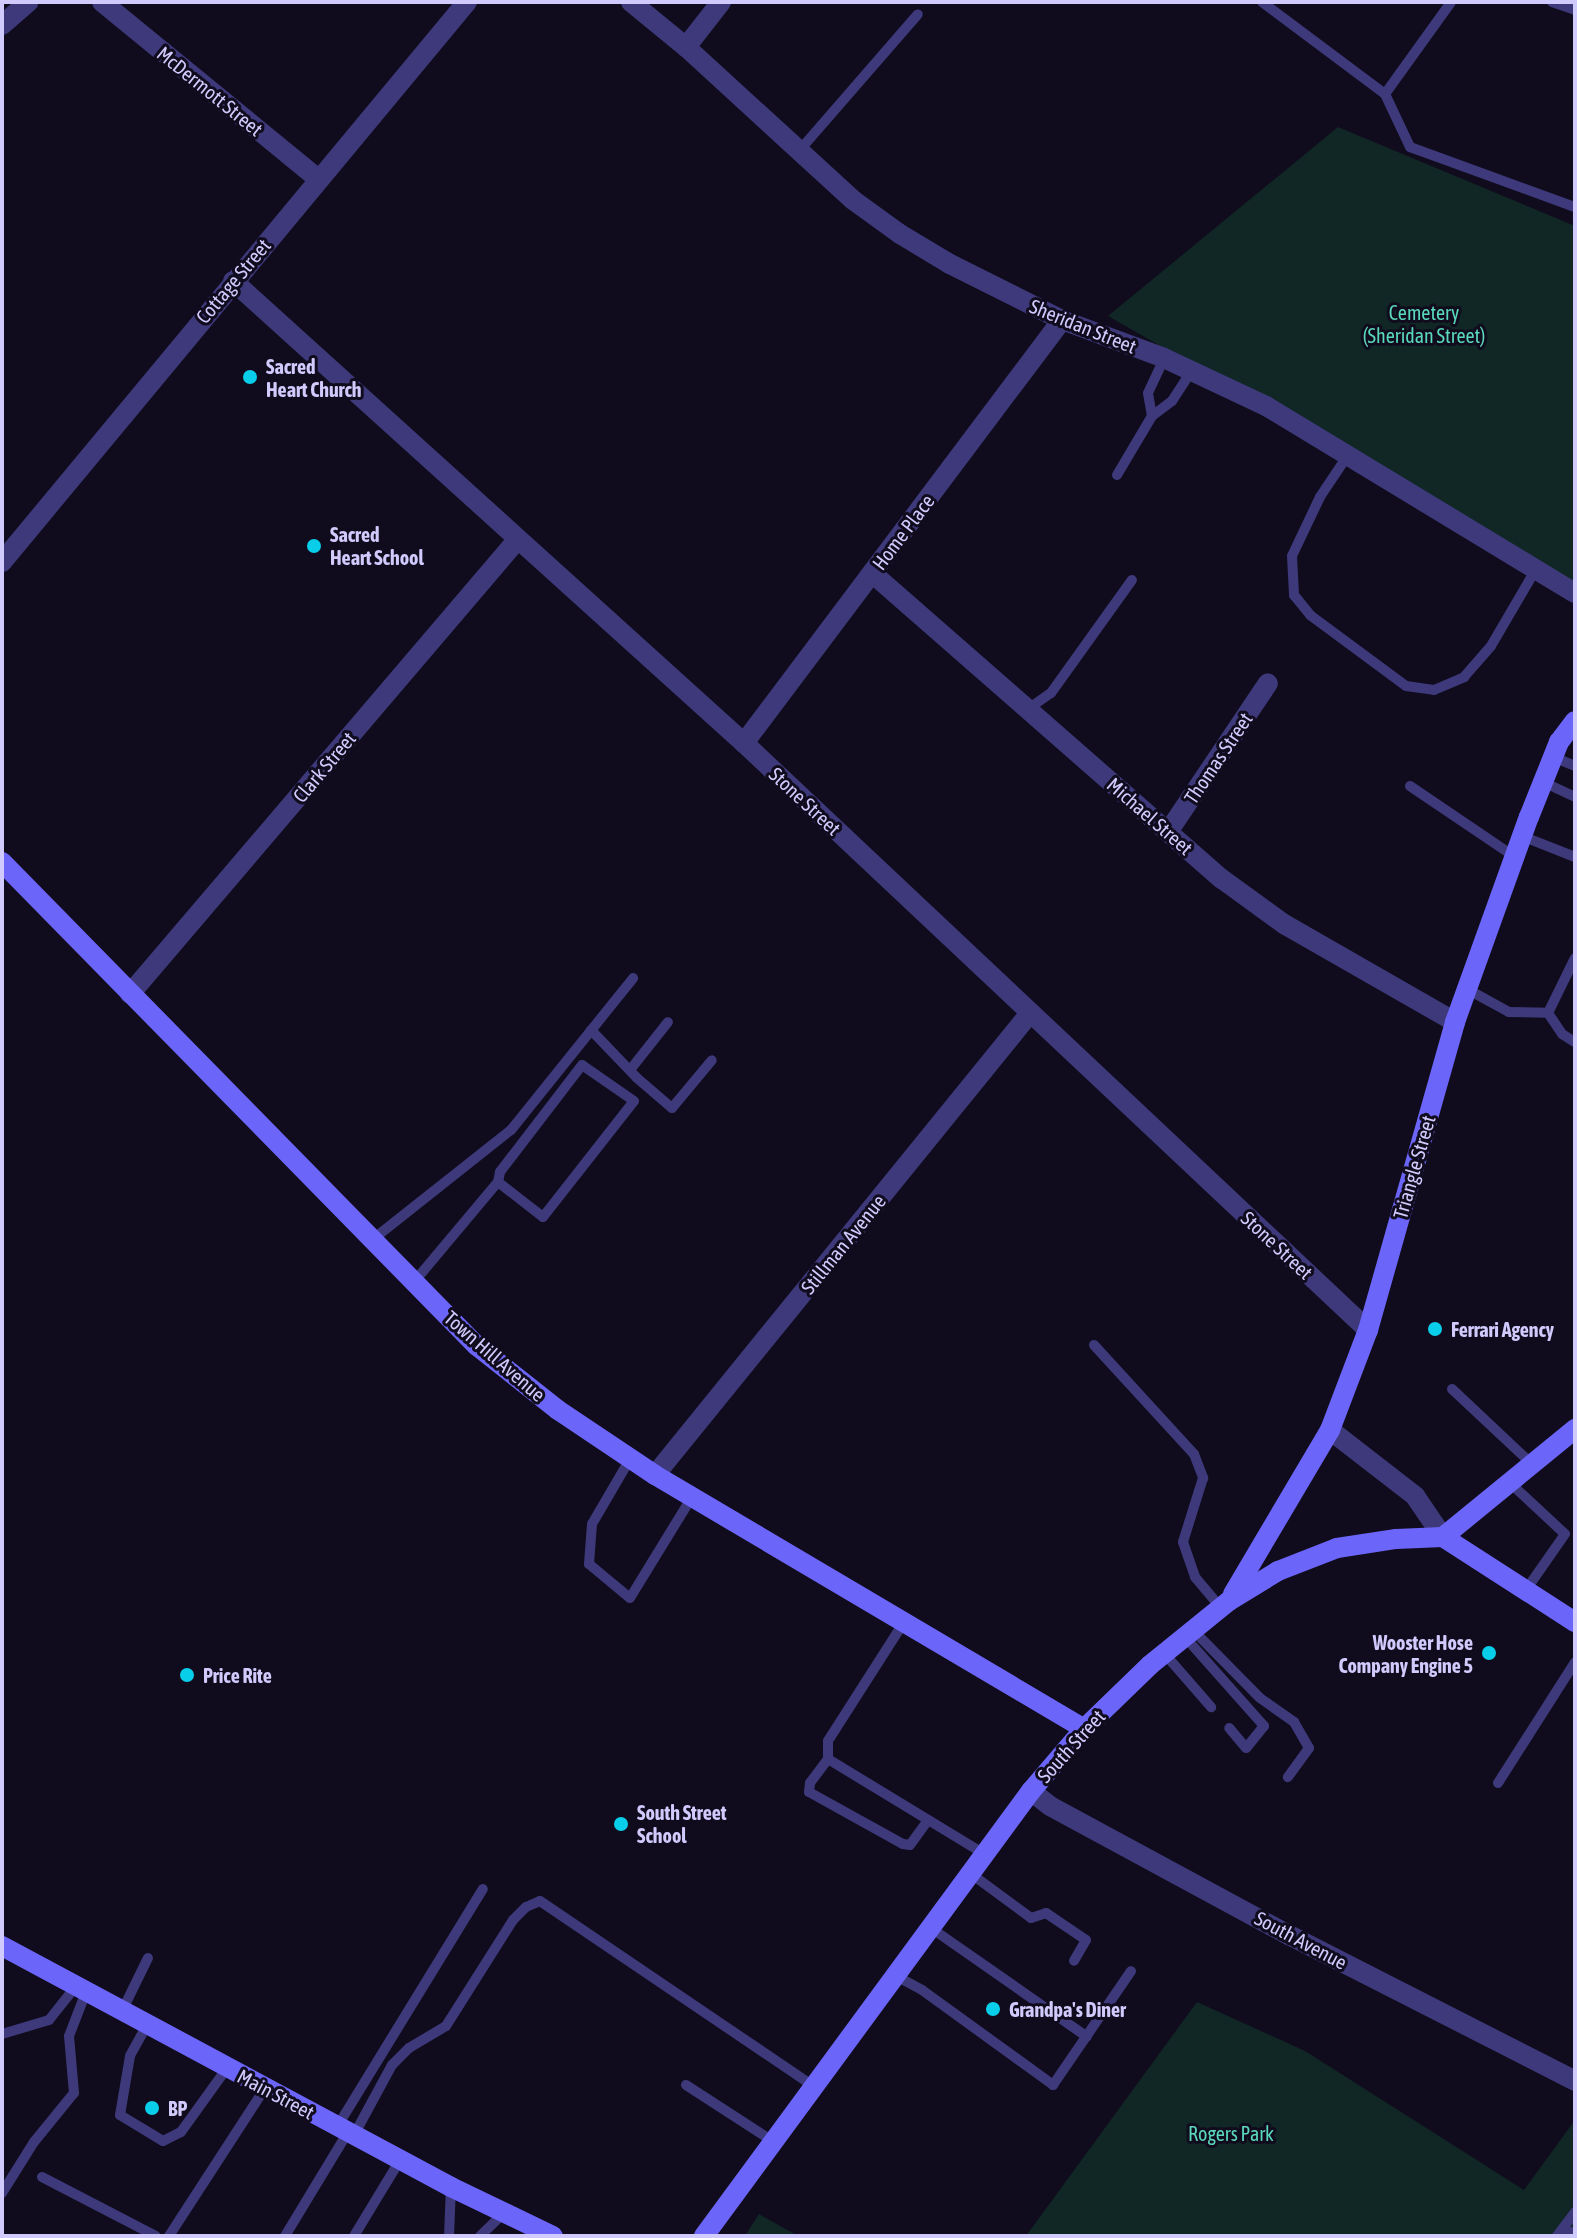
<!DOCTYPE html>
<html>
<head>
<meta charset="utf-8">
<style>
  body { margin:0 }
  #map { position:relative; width:1577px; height:2238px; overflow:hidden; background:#100c1d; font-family:"Asap Condensed",sans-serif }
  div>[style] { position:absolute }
  .green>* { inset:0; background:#102726 }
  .lane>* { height:10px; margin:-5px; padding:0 5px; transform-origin:5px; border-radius:5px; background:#3d397a }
  .street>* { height:20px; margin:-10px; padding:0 10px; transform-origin:10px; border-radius:10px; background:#3d397a }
  .secondary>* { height:20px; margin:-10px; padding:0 10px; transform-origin:10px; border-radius:10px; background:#6c65f9 }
  .dots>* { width:22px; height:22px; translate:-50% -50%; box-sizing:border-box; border:4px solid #100c1d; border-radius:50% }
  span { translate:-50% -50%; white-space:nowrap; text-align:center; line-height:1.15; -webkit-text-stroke:6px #100c1d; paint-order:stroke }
  .street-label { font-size:20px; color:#d1cafd }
  .park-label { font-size:20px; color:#5ad9bc }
  .poi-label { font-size:20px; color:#d1cafd; font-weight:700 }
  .left { translate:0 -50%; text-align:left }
  .right { translate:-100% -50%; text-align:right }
  .frame { position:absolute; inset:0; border:4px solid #d1cafd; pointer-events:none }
</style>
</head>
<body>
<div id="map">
  <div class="green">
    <div style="clip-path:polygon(1338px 127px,1575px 226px,1575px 584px,1108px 316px)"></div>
    <div style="clip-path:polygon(1197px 2002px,1305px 2051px,1524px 2190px,1575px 2120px,1575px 2236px,1026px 2236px)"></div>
    <div style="clip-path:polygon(759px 2214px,798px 2236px,745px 2236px)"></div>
  </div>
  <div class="lane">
    <div style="left:1262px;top:2px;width:154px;rotate:36.8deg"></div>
    <div style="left:1385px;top:94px;width:113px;rotate:-54.3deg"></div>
    <div style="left:1552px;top:2px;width:24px;rotate:19deg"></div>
    <div style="left:1385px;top:94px;width:59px;rotate:64.7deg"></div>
    <div style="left:1410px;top:147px;width:176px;rotate:20deg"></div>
    <div style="left:799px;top:151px;width:181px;rotate:-49deg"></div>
    <div style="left:1152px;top:416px;width:23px;rotate:-100deg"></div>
    <div style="left:1148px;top:393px;width:38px;rotate:-65deg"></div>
    <div style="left:1348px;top:455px;width:50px;rotate:123.7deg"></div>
    <div style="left:1320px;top:497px;width:65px;rotate:115.4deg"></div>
    <div style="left:1292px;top:556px;width:39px;rotate:87deg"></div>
    <div style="left:1294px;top:595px;width:26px;rotate:51deg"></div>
    <div style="left:1310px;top:615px;width:119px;rotate:36.5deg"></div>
    <div style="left:1406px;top:686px;width:28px;rotate:8deg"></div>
    <div style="left:1434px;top:690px;width:33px;rotate:-23deg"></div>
    <div style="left:1464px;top:677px;width:41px;rotate:-48.9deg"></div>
    <div style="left:1491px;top:646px;width:89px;rotate:-59.7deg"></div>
    <div style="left:1117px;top:475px;width:69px;rotate:-59.3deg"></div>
    <div style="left:1152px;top:416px;width:25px;rotate:-37deg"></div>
    <div style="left:1172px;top:401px;width:37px;rotate:-57deg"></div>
    <div style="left:1028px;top:709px;width:28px;rotate:-35deg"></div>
    <div style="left:1051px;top:693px;width:139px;rotate:-54.4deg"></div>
    <div style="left:1553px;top:757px;width:24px;rotate:22deg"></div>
    <div style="left:1543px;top:782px;width:35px;rotate:25deg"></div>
    <div style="left:1410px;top:786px;width:127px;rotate:34.1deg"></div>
    <div style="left:1522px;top:836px;width:57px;rotate:21.6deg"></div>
    <div style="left:1467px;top:989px;width:48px;rotate:28.7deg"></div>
    <div style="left:1509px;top:1012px;width:39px;rotate:1deg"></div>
    <div style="left:1548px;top:1013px;width:61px;rotate:-63.9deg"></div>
    <div style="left:1548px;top:1013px;width:25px;rotate:56deg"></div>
    <div style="left:1562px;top:1034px;width:15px;rotate:32deg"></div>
    <div style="left:591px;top:1030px;width:66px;rotate:46.2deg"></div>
    <div style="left:637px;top:1078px;width:46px;rotate:40.6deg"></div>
    <div style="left:672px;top:1108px;width:62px;rotate:-50.2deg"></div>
    <div style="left:630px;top:1070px;width:61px;rotate:-51.6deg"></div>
    <div style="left:372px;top:1240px;width:177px;rotate:-38.4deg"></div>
    <div style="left:511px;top:1130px;width:195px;rotate:-51.2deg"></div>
    <div style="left:414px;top:1282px;width:131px;rotate:-50deg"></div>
    <div style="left:498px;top:1182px;width:57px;rotate:37.9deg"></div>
    <div style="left:543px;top:1217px;width:147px;rotate:-51.9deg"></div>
    <div style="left:634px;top:1101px;width:63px;rotate:-145.3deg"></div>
    <div style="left:582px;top:1065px;width:135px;rotate:127.5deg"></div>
    <div style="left:500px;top:1172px;width:10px;rotate:101deg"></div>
    <div style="left:1094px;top:1345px;width:148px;rotate:47.5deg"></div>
    <div style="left:1194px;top:1454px;width:26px;rotate:69deg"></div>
    <div style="left:1203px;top:1478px;width:67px;rotate:107.4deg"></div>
    <div style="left:1183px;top:1542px;width:37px;rotate:71deg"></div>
    <div style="left:1195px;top:1577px;width:40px;rotate:50deg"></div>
    <div style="left:1452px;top:1389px;width:110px;rotate:43.2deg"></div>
    <div style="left:630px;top:1459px;width:75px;rotate:120.3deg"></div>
    <div style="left:592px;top:1524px;width:40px;rotate:94.3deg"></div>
    <div style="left:589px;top:1564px;width:53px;rotate:39.7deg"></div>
    <div style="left:630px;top:1598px;width:119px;rotate:-58.5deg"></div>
    <div style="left:1509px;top:1482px;width:76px;rotate:42.9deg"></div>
    <div style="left:1565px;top:1534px;width:68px;rotate:124.9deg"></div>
    <div style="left:904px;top:1622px;width:141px;rotate:122.6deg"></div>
    <div style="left:828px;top:1741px;width:18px;rotate:90deg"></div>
    <div style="left:828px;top:1759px;width:183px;rotate:31.3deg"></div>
    <div style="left:1193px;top:1630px;width:95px;rotate:45.4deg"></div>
    <div style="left:1260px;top:1698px;width:42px;rotate:35.2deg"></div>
    <div style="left:1294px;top:1722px;width:30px;rotate:60deg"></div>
    <div style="left:1309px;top:1748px;width:36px;rotate:126deg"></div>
    <div style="left:1185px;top:1637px;width:119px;rotate:48.4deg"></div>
    <div style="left:1264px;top:1726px;width:28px;rotate:129deg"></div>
    <div style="left:1246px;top:1748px;width:26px;rotate:-130deg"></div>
    <div style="left:1164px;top:1653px;width:72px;rotate:49deg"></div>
    <div style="left:828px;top:1759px;width:30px;rotate:127deg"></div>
    <div style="left:810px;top:1783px;width:9px;rotate:96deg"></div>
    <div style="left:809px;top:1792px;width:107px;rotate:29deg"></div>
    <div style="left:903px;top:1844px;width:7px;rotate:8deg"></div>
    <div style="left:910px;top:1845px;width:31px;rotate:-54deg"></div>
    <div style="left:1498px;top:1783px;width:143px;rotate:-57.5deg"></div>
    <div style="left:970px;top:1873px;width:76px;rotate:36.4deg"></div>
    <div style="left:1031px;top:1918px;width:16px;rotate:-18deg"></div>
    <div style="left:1046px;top:1913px;width:48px;rotate:34deg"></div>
    <div style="left:1086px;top:1940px;width:24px;rotate:120deg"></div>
    <div style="left:931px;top:1928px;width:190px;rotate:34.9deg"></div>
    <div style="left:896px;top:1976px;width:30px;rotate:28deg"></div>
    <div style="left:922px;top:1990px;width:162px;rotate:35.9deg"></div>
    <div style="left:1053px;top:2085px;width:138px;rotate:-55.6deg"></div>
    <div style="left:122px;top:2011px;width:59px;rotate:-63.9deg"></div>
    <div style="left:147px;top:2025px;width:35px;rotate:119deg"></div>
    <div style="left:130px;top:2056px;width:60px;rotate:99.6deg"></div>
    <div style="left:120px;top:2115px;width:50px;rotate:31.2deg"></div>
    <div style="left:163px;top:2141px;width:20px;rotate:-27deg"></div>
    <div style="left:181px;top:2132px;width:79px;rotate:-54.3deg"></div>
    <div style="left:2px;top:2034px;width:49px;rotate:-16.6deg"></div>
    <div style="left:49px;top:2020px;width:43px;rotate:-51.5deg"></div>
    <div style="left:686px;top:2085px;width:105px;rotate:32.9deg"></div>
    <div style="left:337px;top:2127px;width:279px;rotate:-58.5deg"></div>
    <div style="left:354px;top:2135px;width:80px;rotate:-61.5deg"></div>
    <div style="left:392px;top:2065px;width:24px;rotate:-45deg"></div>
    <div style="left:409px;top:2048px;width:43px;rotate:-30.7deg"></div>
    <div style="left:446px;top:2026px;width:125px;rotate:-57.7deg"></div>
    <div style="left:513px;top:1920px;width:18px;rotate:-45deg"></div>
    <div style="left:526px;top:1907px;width:15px;rotate:-23deg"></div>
    <div style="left:540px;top:1901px;width:332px;rotate:34.1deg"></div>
    <div style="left:42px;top:2177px;width:128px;rotate:27.4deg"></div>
    <div style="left:2px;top:2193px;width:60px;rotate:-57.9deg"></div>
    <div style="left:34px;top:2142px;width:63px;rotate:-50.8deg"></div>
    <div style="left:74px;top:2093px;width:57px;rotate:-95deg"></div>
    <div style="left:69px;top:2036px;width:47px;rotate:-68.9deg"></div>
    <div style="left:1559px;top:2234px;width:9px;rotate:-21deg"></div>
    <div style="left:1567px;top:2231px;width:8px;rotate:14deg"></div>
    <div style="left:169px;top:2236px;width:176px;rotate:-57deg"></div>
    <div style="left:285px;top:2236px;width:122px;rotate:-58.8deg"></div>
    <div style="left:354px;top:2236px;width:89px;rotate:-58.8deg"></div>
    <div style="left:449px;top:2236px;width:49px;rotate:-87.7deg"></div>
    <div style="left:480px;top:2236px;width:33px;rotate:-44deg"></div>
    <div style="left:1557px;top:2236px;width:30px;rotate:-53deg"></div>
  </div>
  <div class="street">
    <div style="left:102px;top:2px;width:279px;rotate:39.3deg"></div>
    <div style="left:631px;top:2px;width:71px;rotate:39.3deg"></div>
    <div style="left:686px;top:47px;width:226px;rotate:42.5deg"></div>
    <div style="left:853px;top:200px;width:58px;rotate:35.9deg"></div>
    <div style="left:900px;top:234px;width:58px;rotate:31deg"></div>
    <div style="left:950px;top:264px;width:125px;rotate:26.6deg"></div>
    <div style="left:1062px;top:320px;width:109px;rotate:20.4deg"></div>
    <div style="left:1164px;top:358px;width:113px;rotate:25.2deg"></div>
    <div style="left:1266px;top:406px;width:361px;rotate:31.2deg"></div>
    <div style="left:2px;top:25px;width:35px;rotate:-41deg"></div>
    <div style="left:686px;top:47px;width:57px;rotate:-52.1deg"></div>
    <div style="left:233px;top:281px;width:689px;rotate:42.12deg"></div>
    <div style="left:744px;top:743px;width:857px;rotate:43.25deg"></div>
    <div style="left:2px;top:562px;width:728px;rotate:-50.3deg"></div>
    <div style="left:872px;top:573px;width:465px;rotate:41.2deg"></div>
    <div style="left:1222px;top:879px;width:77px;rotate:36deg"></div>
    <div style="left:1284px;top:924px;width:197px;rotate:29.8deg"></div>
    <div style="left:744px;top:743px;width:529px;rotate:-53.07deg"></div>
    <div style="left:1168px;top:832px;width:179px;rotate:-56.1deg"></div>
    <div style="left:130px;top:994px;width:597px;rotate:-49.55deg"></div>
    <div style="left:1330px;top:1430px;width:108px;rotate:37.8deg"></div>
    <div style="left:1415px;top:1496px;width:50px;rotate:55.7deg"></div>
    <div style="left:655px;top:1475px;width:595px;rotate:-50.93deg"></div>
    <div style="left:1031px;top:1791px;width:24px;rotate:38deg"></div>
    <div style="left:1050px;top:1806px;width:272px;rotate:28.4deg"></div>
    <div style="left:1289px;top:1935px;width:321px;rotate:27deg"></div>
  </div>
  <div class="secondary">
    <div style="left:2px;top:862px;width:678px;rotate:45.54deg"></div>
    <div style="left:477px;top:1346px;width:103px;rotate:38.3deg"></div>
    <div style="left:558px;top:1410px;width:117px;rotate:33.8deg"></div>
    <div style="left:655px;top:1475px;width:499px;rotate:30.6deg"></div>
    <div style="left:1443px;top:1537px;width:157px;rotate:32.8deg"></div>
    <div style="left:1233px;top:1594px;width:191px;rotate:-59.4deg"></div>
    <div style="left:1330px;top:1430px;width:107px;rotate:-69.2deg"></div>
    <div style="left:1368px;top:1330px;width:320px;rotate:-74.2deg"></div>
    <div style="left:1455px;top:1022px;width:218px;rotate:-70.2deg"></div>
    <div style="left:1529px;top:817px;width:81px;rotate:-68.2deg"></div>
    <div style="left:1559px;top:742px;width:26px;rotate:-53deg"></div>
    <div style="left:2px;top:1946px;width:510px;rotate:28.22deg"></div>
    <div style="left:451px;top:2187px;width:113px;rotate:25.7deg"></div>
    <div style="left:704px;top:2236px;width:552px;rotate:-53.69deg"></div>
    <div style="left:1031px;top:1791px;width:82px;rotate:-49.5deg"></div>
    <div style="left:1084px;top:1729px;width:92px;rotate:-44.1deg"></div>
    <div style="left:1150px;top:1665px;width:102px;rotate:-39deg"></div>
    <div style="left:1229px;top:1601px;width:57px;rotate:-31.5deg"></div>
    <div style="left:1278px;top:1571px;width:63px;rotate:-21.3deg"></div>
    <div style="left:1337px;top:1548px;width:60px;rotate:-8.7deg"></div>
    <div style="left:1396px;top:1539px;width:47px;rotate:-2.4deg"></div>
    <div style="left:1443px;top:1537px;width:171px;rotate:-39.3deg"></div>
  </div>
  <div class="dots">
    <div style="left:250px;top:377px;background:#09ceea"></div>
    <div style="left:314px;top:546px;background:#09ceea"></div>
    <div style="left:1435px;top:1329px;background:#09ceea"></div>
    <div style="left:1489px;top:1653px;background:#09ceea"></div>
    <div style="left:187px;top:1675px;background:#09ceea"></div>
    <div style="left:621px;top:1824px;background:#09ceea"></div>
    <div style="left:993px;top:2009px;background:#09ceea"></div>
    <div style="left:152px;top:2108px;background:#09ceea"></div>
  </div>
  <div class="street-label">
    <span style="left:210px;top:91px;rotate:39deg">McDermott Street</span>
    <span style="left:233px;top:281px;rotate:-50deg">Cottage Street</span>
    <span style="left:1083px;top:326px;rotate:22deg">Sheridan Street</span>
    <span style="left:903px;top:532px;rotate:-53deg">Home Place</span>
    <span style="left:1218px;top:758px;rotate:-56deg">Thomas Street</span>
    <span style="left:324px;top:767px;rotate:-50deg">Clark Street</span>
    <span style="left:805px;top:801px;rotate:43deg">Stone Street</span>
    <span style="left:1150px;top:816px;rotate:41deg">Michael Street</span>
    <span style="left:1414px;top:1167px;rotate:-74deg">Triangle Street</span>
    <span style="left:843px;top:1244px;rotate:-51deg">Stillman Avenue</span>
    <span style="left:1277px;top:1245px;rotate:43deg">Stone Street</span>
    <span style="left:495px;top:1356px;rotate:41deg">Town Hill Avenue</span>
    <span style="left:1071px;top:1746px;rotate:-48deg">South Street</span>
    <span style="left:1301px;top:1940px;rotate:28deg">South Avenue</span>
    <span style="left:276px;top:2094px;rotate:28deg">Main Street</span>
  </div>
  <div class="park-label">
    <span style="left:1424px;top:324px">Cemetery<br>(Sheridan Street)</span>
    <span style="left:1231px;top:2133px">Rogers Park</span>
  </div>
  <div class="poi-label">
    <span class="left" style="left:266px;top:378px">Sacred<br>Heart Church</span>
    <span class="left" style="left:330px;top:546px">Sacred<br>Heart School</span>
    <span class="left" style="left:1451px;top:1329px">Ferrari Agency</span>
    <span class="right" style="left:1473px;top:1654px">Wooster Hose<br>Company Engine 5</span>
    <span class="left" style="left:203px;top:1675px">Price Rite</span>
    <span class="left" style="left:637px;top:1824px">South Street<br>School</span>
    <span class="left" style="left:1009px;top:2009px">Grandpa's Diner</span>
    <span class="left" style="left:168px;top:2108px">BP</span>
  </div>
  <div class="frame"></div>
</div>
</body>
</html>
